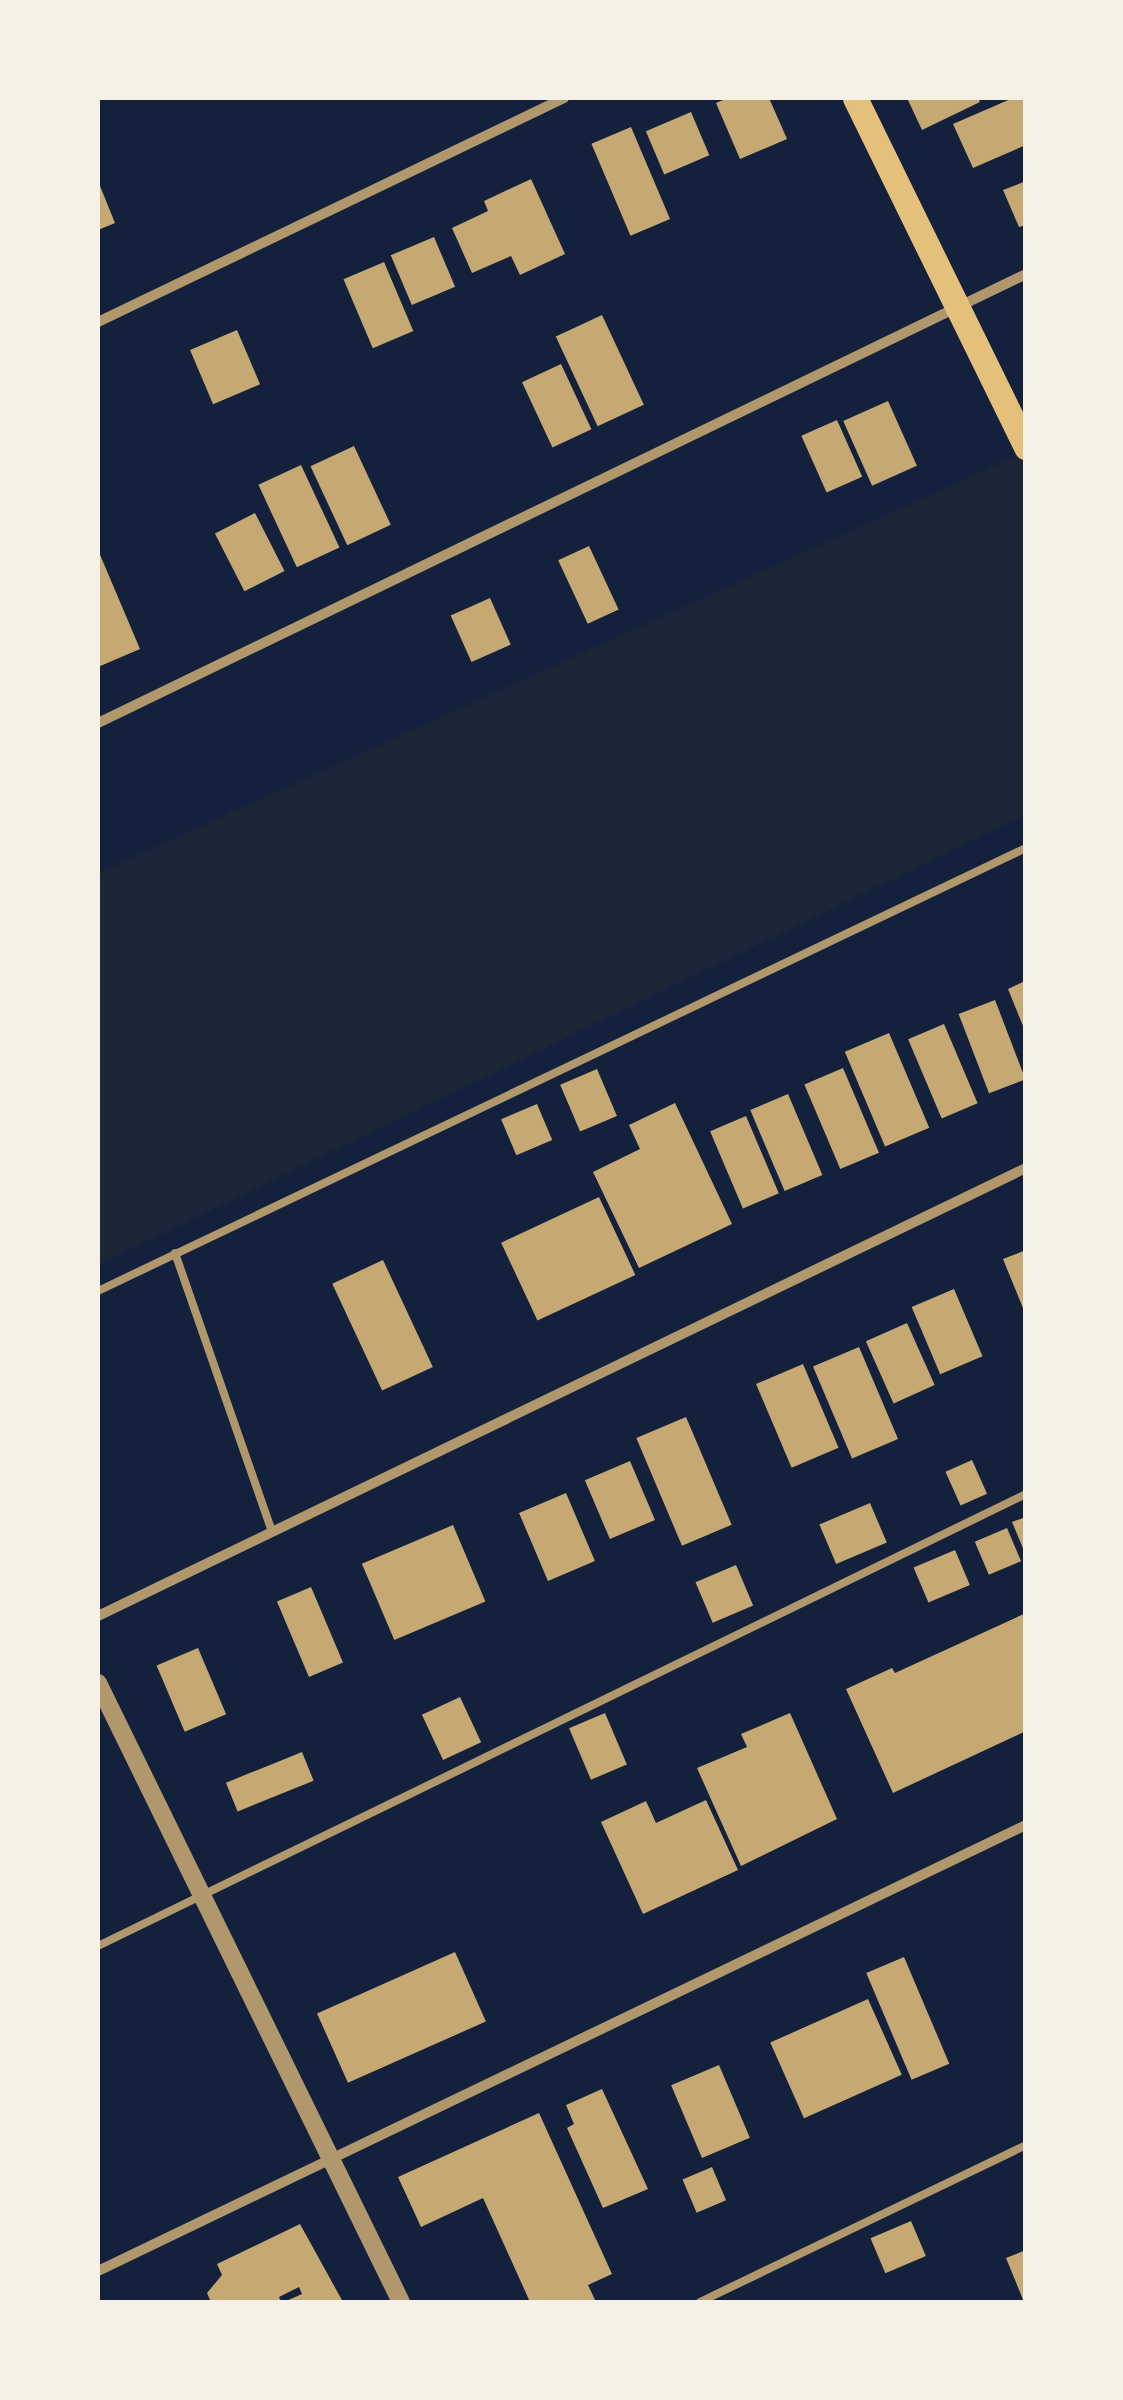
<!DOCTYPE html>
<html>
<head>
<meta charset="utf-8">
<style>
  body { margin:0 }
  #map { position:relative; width:1123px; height:2400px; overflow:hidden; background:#14213d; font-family:Poppins,sans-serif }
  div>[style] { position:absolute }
  .green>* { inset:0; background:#1d2539 }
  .building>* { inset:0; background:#c6a872; transform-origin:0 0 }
  .service>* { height:8px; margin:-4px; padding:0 4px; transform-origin:4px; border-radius:4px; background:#b1986c }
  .minor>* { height:10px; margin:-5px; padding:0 5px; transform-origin:5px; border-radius:5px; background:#b1986c }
  .tertiary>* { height:18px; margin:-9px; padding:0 9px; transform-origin:9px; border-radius:9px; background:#b1986c }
  .primary>* { height:25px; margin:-12.5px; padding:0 12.5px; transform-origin:12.5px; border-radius:12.5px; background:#e5c07b }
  span { translate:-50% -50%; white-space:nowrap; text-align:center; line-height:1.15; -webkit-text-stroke:8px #f6f1e7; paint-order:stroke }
  .frame { position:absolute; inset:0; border:100px solid #f6f1e7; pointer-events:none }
</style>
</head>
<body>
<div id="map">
  <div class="green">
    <div style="clip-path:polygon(1025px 452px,1025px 815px,98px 1265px,98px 873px)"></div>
  </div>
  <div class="building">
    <div style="clip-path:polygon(728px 98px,769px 98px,787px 139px,740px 159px,716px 103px)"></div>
    <div style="clip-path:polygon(907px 98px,978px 98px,980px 102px,922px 130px)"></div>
    <div style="clip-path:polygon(1013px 98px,1026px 98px,1026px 145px,973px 168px,953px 124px)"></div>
    <div style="left:691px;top:112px;width:47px;height:49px;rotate:67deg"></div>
    <div style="left:631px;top:127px;width:100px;height:43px;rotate:67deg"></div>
    <div style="clip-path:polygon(531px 179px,565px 254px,520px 275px,511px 256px,472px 273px,452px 228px,488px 211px,484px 201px)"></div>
    <div style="clip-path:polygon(98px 181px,115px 223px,98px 230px)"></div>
    <div style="clip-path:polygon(1026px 181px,1026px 225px,1019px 227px,1003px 190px)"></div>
    <div style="left:434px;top:237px;width:54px;height:47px;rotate:67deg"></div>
    <div style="left:384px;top:262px;width:75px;height:44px;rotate:67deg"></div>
    <div style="left:602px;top:315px;width:99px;height:51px;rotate:65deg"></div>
    <div style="left:237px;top:330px;width:59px;height:51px;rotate:67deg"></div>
    <div style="left:561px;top:364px;width:72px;height:43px;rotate:65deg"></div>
    <div style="left:888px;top:401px;width:71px;height:49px;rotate:66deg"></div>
    <div style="left:837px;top:420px;width:62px;height:39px;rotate:66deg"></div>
    <div style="left:354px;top:446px;width:87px;height:48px;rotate:65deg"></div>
    <div style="left:301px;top:465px;width:91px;height:47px;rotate:65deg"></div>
    <div style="left:255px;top:513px;width:65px;height:45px;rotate:63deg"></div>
    <div style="left:589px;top:546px;width:70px;height:34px;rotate:65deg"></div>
    <div style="clip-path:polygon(98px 550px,140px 649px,98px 667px)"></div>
    <div style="left:490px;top:598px;width:51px;height:43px;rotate:66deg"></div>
    <div style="clip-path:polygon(1025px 981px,1025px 1031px,1008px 989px)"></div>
    <div style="left:995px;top:1000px;width:85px;height:39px;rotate:69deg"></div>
    <div style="left:944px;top:1024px;width:86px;height:39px;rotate:67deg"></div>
    <div style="left:889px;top:1033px;width:103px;height:48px;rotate:67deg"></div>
    <div style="left:843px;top:1068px;width:92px;height:42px;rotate:67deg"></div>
    <div style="left:597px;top:1069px;width:51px;height:40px;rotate:67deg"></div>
    <div style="left:788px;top:1094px;width:88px;height:41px;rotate:67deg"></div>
    <div style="clip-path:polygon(675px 1103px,732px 1224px,639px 1268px,593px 1172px,640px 1149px,629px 1125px)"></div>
    <div style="left:537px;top:1104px;width:39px;height:39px;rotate:67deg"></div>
    <div style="left:746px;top:1116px;width:84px;height:39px;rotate:67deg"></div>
    <div style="left:599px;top:1197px;width:86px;height:108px;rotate:65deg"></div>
    <div style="clip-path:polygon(1026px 1250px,1026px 1313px,1025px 1313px,1003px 1259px)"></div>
    <div style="left:383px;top:1260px;width:118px;height:56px;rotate:65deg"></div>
    <div style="left:954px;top:1289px;width:73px;height:46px;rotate:67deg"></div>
    <div style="left:907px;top:1323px;width:68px;height:45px;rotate:66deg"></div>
    <div style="left:859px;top:1347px;width:100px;height:50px;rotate:67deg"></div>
    <div style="left:803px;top:1364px;width:91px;height:51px;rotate:67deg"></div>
    <div style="left:686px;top:1417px;width:117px;height:54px;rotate:67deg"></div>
    <div style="left:972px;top:1460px;width:37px;height:29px;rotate:66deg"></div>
    <div style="left:630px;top:1461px;width:64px;height:49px;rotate:67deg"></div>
    <div style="left:566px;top:1493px;width:74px;height:51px;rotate:67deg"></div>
    <div style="left:870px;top:1503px;width:43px;height:55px;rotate:67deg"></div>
    <div style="clip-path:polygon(1026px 1517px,1026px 1553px,1025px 1553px,1012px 1522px)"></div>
    <div style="left:453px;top:1525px;width:83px;height:99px;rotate:67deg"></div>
    <div style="left:1007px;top:1528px;width:36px;height:35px;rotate:67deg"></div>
    <div style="left:955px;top:1550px;width:38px;height:45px;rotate:67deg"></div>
    <div style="left:736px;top:1565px;width:44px;height:44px;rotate:67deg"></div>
    <div style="left:311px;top:1587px;width:82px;height:37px;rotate:67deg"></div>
    <div style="clip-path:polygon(1026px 1613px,1026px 1731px,893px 1793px,846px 1689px,892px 1668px,895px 1673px)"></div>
    <div style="left:198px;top:1648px;width:72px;height:45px;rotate:67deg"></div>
    <div style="left:460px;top:1697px;width:50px;height:42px;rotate:65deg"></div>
    <div style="left:605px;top:1713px;width:56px;height:39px;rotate:67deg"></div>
    <div style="clip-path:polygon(790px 1713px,837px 1819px,741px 1866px,697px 1768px,747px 1747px,741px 1734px)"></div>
    <div style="left:302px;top:1752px;width:31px;height:82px;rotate:68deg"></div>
    <div style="clip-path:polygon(706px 1800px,738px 1870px,643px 1914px,601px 1822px,646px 1801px,656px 1823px)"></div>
    <div style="left:455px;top:1952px;width:76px;height:151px;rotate:66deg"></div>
    <div style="left:904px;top:1957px;width:116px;height:41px;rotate:67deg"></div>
    <div style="left:868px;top:1999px;width:83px;height:107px;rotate:66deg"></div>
    <div style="left:719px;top:2065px;width:79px;height:52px;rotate:67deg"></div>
    <div style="clip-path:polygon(602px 2089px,648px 2189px,603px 2208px,567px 2128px,574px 2124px,566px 2105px)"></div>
    <div style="clip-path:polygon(539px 2113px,612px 2274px,588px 2285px,596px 2302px,530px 2302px,483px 2198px,421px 2227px,398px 2177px)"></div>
    <div style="left:712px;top:2167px;width:36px;height:32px;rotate:67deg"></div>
    <div style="left:911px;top:2221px;width:38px;height:44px;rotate:67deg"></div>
    <div style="clip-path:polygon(300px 2224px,343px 2302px,284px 2302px,302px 2294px,299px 2287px,279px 2297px,281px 2302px,211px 2302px,207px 2293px,222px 2275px,217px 2264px)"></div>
    <div style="clip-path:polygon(1026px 2250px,1026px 2302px,1024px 2302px,1006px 2258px)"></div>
  </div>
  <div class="service">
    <div style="left:175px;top:1253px;width:294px;rotate:70.8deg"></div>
    <div style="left:98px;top:1291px;width:1028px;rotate:-25.52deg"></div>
    <div style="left:98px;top:1946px;width:1032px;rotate:-25.97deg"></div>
    <div style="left:700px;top:2302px;width:362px;rotate:-25.7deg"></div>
  </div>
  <div class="minor">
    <div style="left:98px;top:322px;width:517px;rotate:-25.67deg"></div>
    <div style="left:98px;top:723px;width:1031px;rotate:-25.82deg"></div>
    <div style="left:98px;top:1616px;width:1030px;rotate:-25.77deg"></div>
    <div style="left:98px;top:2271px;width:1030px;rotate:-25.67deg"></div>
  </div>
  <div class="tertiary">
    <div style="left:98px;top:1683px;width:689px;rotate:63.92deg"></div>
  </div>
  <div class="primary">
    <div style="left:855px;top:98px;width:389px;rotate:63.9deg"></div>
  </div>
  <div class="frame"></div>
</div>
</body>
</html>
